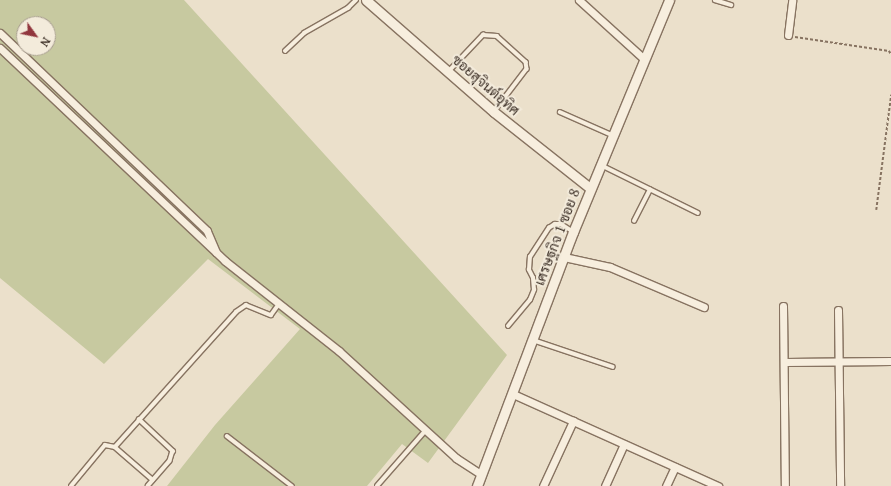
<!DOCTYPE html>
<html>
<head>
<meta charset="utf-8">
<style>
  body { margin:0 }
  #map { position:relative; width:891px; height:486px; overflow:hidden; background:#ebe0cb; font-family:"PT Serif",Sarabun,serif }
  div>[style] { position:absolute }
  .green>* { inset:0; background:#c7c9a0 }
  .path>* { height:1.5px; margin-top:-0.75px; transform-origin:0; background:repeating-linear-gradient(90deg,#877361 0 3px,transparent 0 5px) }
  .roads { filter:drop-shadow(1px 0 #877361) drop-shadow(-1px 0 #877361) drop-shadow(0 1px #877361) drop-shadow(0 -1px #877361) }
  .service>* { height:3.5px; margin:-1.75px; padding:0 1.75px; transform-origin:1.75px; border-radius:1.75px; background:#f7eede }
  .minor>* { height:7px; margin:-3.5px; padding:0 3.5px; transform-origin:3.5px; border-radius:3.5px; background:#f7eede }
  .tertiary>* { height:9px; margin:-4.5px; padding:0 4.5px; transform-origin:4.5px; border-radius:4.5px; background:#f7eede }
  span { translate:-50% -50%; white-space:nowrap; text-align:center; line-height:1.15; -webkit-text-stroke:4px #f3ebdb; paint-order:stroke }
  .street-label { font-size:14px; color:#392c23 }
  .north { position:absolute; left:16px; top:16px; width:40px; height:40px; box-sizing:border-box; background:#f3ebdb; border:1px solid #a99f91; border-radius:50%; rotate:123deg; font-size:11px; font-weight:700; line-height:16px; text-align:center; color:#392c23 }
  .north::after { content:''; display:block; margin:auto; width:14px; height:18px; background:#91363d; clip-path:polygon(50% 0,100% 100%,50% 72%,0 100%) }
</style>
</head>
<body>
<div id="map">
  <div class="green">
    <div style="clip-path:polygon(evenodd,0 0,184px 0,507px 355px,428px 463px,402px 444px,367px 486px,167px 486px,215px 425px,300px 329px,208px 259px,104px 364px,0 278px,0 0,24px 24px,48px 24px,48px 48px,24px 48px,24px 24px)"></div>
  </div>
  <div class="path">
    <div style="left:795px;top:37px;width:95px;rotate:8.5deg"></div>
    <div style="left:889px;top:51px;width:4px;rotate:56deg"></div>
    <div style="left:876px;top:210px;width:116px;rotate:-82.6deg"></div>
  </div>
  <div class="roads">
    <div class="service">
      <div style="left:715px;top:0;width:17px;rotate:17deg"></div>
      <div style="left:285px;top:51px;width:26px;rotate:-43deg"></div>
      <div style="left:304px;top:33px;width:51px;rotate:-29.6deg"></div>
      <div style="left:348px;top:8px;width:11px;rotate:-45deg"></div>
      <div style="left:449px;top:71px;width:50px;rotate:-46.6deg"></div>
      <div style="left:483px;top:35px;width:14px;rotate:4deg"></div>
      <div style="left:497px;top:36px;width:39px;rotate:42deg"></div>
      <div style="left:526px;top:62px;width:7px;rotate:82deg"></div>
      <div style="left:527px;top:69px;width:53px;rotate:127.3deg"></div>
      <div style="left:560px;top:112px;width:57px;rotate:23.9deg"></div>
      <div style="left:601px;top:165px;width:108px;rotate:26.3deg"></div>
      <div style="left:634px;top:221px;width:35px;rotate:-63deg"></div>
      <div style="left:508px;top:326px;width:34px;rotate:-50deg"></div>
      <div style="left:530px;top:300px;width:11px;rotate:-68deg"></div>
      <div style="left:534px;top:290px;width:12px;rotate:-95deg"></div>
      <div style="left:533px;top:278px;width:9px;rotate:-117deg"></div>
      <div style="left:529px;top:270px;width:13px;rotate:-86deg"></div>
      <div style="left:530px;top:257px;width:35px;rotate:-57deg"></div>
      <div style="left:549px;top:228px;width:7px;rotate:-34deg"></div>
      <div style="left:555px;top:224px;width:6px"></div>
      <div style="left:561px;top:224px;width:13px;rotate:32deg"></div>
      <div style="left:533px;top:340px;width:84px;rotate:18.6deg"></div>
      <div style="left:139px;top:419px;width:47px;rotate:43.3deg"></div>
      <div style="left:173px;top:451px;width:10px;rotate:107deg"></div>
      <div style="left:170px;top:461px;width:33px;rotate:131deg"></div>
      <div style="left:227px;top:436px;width:82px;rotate:37.6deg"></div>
      <div style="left:115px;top:447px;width:181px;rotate:-48.1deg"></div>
      <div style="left:236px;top:312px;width:12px;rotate:-35deg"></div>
      <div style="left:246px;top:305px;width:27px;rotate:22deg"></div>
      <div style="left:271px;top:315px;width:14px;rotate:-54deg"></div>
      <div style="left:71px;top:486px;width:53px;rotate:-50.3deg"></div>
      <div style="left:105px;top:445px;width:10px;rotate:11deg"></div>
      <div style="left:115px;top:447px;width:50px;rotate:41deg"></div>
      <div style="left:377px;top:486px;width:74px;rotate:-48.8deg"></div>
    </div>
    <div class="minor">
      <div style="left:579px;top:0;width:88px;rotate:42.2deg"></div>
      <div style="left:0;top:33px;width:286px;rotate:43.7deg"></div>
      <div style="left:207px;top:231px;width:23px;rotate:67deg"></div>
      <div style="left:788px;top:35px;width:35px;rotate:-83deg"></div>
      <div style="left:0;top:48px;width:310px;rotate:43.4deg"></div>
      <div style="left:225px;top:261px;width:145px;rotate:38.3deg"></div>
      <div style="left:339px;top:351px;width:159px;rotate:42.4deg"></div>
      <div style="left:456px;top:458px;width:30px;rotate:33deg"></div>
      <div style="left:564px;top:257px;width:47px;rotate:12.3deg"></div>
      <div style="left:610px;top:267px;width:102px;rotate:23.1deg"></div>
      <div style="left:783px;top:306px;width:180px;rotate:89.4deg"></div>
      <div style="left:838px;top:310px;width:176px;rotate:89.3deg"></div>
      <div style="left:785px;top:362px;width:106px;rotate:-0.5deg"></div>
      <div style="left:513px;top:394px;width:225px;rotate:24.2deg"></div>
      <div style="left:543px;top:486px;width:72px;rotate:-65.2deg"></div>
      <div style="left:605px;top:486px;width:46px;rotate:-65.7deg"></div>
      <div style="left:666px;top:486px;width:21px;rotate:-65deg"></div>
    </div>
    <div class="tertiary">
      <div style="left:366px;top:0;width:170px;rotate:41.2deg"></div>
      <div style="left:494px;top:112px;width:122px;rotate:38.4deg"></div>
      <div style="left:477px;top:486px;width:272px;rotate:-69.3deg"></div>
      <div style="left:573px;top:232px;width:251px;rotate:-67.5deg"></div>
    </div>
  </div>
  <div class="street-label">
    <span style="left:486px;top:85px;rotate:41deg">ซอยสุจินต์อุทิศ</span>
    <span style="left:557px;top:237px;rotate:-69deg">เศรษฐกิจ 1 ซอย 8</span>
  </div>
  <div class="north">N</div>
</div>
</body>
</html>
